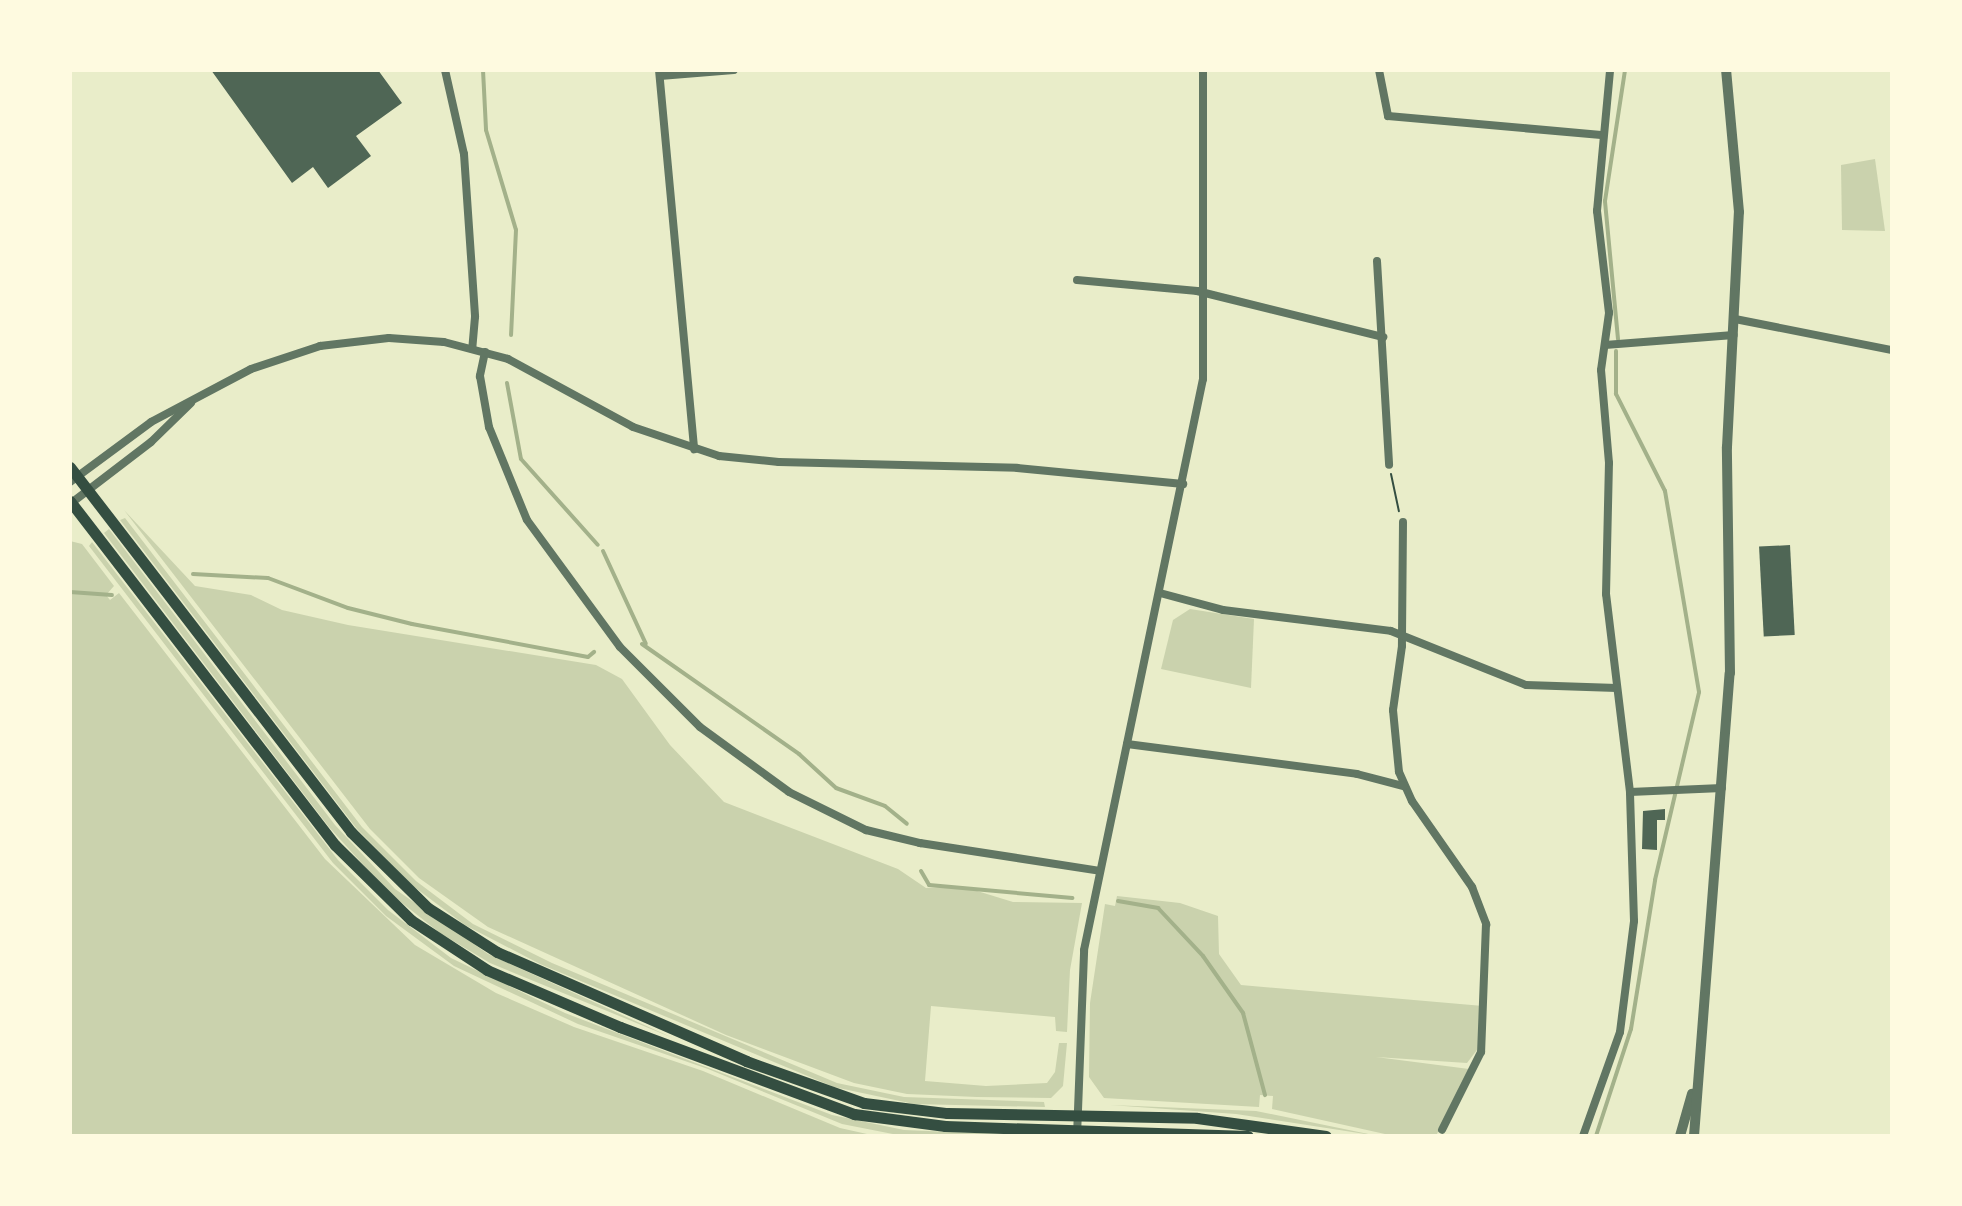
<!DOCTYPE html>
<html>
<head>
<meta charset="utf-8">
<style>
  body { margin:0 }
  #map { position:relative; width:1962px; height:1206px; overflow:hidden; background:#e9edc9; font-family:Arial,sans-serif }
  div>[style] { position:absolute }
  .green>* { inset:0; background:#cad2ad }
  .stream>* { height:4px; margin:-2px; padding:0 2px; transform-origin:2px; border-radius:2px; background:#a3b18a }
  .building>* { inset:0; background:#4f6655; transform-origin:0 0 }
  .path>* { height:2px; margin:-1px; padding:0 1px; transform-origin:1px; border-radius:1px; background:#344e41 }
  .minor>* { height:8px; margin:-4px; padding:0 4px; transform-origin:4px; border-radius:4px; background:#617663 }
  .tertiary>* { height:10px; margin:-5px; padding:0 5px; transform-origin:5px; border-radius:5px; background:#617663 }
  .secondary>* { height:11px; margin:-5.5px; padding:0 5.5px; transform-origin:5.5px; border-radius:5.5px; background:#344e41 }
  span { translate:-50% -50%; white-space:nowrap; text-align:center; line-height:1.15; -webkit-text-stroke:6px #fefae0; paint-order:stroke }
  .frame { position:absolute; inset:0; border:72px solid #fefae0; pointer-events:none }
</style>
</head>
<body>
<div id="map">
  <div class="green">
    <div style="clip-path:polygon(1875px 159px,1885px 231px,1842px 230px,1841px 165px)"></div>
    <div style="clip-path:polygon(124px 510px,195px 586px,251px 595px,282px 610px,348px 625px,596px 665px,622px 679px,670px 745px,724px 802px,898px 869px,926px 888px,961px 886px,1013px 902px,1082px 903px,1070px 970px,1067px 1032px,1056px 1031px,1055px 1017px,931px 1006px,925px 1081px,986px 1086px,1047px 1083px,1055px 1072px,1059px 1043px,1067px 1043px,1063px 1086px,1051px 1098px,977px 1097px,907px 1094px,854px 1083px,726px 1035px,488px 927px,419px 878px,370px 829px)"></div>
    <div style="clip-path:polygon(125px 518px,362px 827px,416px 881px,473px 924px,552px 963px,837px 1083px,904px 1097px,1044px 1102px,1045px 1107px,914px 1104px,834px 1087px,540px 964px,465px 925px,413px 886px,357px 829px,120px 520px)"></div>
    <div style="clip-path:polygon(109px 529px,335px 825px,395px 889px,488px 954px,673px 1038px,490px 963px,440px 933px,387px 891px,329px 827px,104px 533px)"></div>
    <div style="clip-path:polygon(70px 541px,82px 544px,114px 586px,106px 595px,110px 600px,119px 593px,325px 859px,415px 945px,496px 993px,574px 1027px,703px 1071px,840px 1128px,876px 1136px,70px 1136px)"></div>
    <div style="clip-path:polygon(92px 542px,338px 860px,388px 910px,451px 958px,565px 1013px,832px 1115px,904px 1130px,1045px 1136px,903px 1136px,842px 1124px,708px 1069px,578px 1024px,454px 966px,386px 916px,333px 863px,89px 546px)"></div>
    <div style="clip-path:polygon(1190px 609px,1254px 619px,1251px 688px,1161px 669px,1173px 620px)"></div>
    <div style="clip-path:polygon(1117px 896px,1180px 903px,1218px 916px,1219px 954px,1241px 985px,1483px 1006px,1480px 1046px,1467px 1063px,1376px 1057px,1469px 1069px,1436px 1136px,1394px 1136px,1272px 1109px,1273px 1096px,1260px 1095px,1259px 1107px,1104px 1098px,1089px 1077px,1090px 1003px,1105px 904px,1115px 906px)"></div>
    <div style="clip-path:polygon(1110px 1105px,1256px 1111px,1378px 1136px,1236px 1114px)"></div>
  </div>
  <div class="stream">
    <div style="left:483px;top:70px;width:60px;rotate:87.1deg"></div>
    <div style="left:486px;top:130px;width:104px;rotate:73.3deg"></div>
    <div style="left:516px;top:230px;width:105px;rotate:92.7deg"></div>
    <div style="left:1618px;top:339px;width:139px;rotate:-95.4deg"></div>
    <div style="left:1605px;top:201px;width:133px;rotate:-81.3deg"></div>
    <div style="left:507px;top:383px;width:77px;rotate:79.6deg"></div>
    <div style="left:521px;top:459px;width:115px;rotate:48.2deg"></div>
    <div style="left:603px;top:551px;width:102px;rotate:65.2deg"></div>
    <div style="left:193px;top:574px;width:75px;rotate:3.1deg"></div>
    <div style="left:268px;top:578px;width:85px;rotate:20.6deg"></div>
    <div style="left:348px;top:608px;width:66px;rotate:14deg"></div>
    <div style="left:412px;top:624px;width:179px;rotate:10.6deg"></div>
    <div style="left:588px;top:657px;width:8px;rotate:-40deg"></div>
    <div style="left:70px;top:592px;width:42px;rotate:4.1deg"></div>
    <div style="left:642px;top:644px;width:192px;rotate:35deg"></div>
    <div style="left:799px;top:754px;width:50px;rotate:42.6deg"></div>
    <div style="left:836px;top:788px;width:52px;rotate:20.2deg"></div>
    <div style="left:885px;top:806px;width:28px;rotate:39deg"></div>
    <div style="left:921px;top:871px;width:16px;rotate:60deg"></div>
    <div style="left:929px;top:885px;width:144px;rotate:5.2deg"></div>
    <div style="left:1118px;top:901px;width:41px;rotate:9.9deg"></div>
    <div style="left:1158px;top:908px;width:66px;rotate:46.8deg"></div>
    <div style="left:1203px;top:956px;width:70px;rotate:54.9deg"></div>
    <div style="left:1243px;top:1013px;width:85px;rotate:75deg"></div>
    <div style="left:1596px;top:1136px;width:113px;rotate:-71.9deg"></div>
    <div style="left:1631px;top:1029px;width:151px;rotate:-80.8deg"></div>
    <div style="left:1655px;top:880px;width:193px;rotate:-76.8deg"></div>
    <div style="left:1699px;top:692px;width:204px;rotate:-99.6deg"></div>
    <div style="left:1665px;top:491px;width:109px;rotate:-116.8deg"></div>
    <div style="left:1616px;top:394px;width:43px;rotate:-90deg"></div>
  </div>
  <div class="building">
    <div style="clip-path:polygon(211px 70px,378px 70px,402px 103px,356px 136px,371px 156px,328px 188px,313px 167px,292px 183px)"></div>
    <div style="left:1790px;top:545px;width:90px;height:31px;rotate:87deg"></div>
    <div style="clip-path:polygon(1665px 809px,1665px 820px,1657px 820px,1657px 850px,1642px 849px,1643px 811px)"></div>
  </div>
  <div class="path">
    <div style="left:1391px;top:474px;width:38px;rotate:78deg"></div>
  </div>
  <div class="minor">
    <div style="left:445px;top:70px;width:86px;rotate:77.3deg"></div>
    <div style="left:464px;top:154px;width:163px;rotate:86.1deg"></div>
    <div style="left:475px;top:317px;width:32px;rotate:95deg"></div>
    <div style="left:659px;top:70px;width:381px;rotate:84.7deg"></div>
    <div style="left:1379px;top:70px;width:47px;rotate:78.9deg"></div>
    <div style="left:1388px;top:116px;width:214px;rotate:5.1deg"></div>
    <div style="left:660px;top:76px;width:74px;rotate:-4.6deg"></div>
    <div style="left:1377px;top:261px;width:204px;rotate:86.6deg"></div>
    <div style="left:1077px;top:280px;width:121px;rotate:5.2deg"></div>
    <div style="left:1197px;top:291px;width:192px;rotate:13.9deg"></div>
    <div style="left:1735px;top:319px;width:160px;rotate:11.2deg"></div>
    <div style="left:1605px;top:345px;width:129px;rotate:-4.4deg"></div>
    <div style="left:485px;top:352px;width:25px;rotate:102deg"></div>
    <div style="left:480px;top:376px;width:52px;rotate:80deg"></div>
    <div style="left:489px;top:427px;width:100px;rotate:67.8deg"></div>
    <div style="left:527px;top:520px;width:157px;rotate:53.8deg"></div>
    <div style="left:620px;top:647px;width:113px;rotate:45deg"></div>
    <div style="left:700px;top:727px;width:110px;rotate:36.1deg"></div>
    <div style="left:789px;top:792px;width:86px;rotate:26.3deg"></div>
    <div style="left:866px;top:830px;width:56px;rotate:13.5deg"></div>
    <div style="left:920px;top:843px;width:182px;rotate:8.8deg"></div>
    <div style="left:70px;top:482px;width:101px;rotate:-36.5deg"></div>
    <div style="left:151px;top:422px;width:113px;rotate:-27.9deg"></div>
    <div style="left:251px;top:369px;width:73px;rotate:-18.4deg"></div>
    <div style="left:320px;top:346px;width:69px;rotate:-6.6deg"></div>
    <div style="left:389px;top:338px;width:55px;rotate:4.2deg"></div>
    <div style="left:444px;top:342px;width:66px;rotate:14.9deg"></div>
    <div style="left:508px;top:359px;width:142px;rotate:28.5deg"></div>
    <div style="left:633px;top:427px;width:91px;rotate:18.6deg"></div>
    <div style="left:719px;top:456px;width:60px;rotate:5.7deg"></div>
    <div style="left:779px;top:462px;width:238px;rotate:1.4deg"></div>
    <div style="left:1017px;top:468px;width:167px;rotate:5.5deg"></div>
    <div style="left:70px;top:504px;width:102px;rotate:-37.4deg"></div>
    <div style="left:151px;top:442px;width:56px;rotate:-44.3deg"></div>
    <div style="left:1403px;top:522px;width:124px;rotate:90.5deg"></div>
    <div style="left:1402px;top:646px;width:65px;rotate:98deg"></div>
    <div style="left:1393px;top:710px;width:62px;rotate:84.5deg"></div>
    <div style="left:1399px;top:772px;width:32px;rotate:66deg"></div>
    <div style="left:1412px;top:801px;width:105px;rotate:55.1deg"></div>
    <div style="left:1472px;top:887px;width:40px;rotate:69deg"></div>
    <div style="left:1486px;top:924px;width:128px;rotate:92.2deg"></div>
    <div style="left:1481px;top:1052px;width:87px;rotate:116.6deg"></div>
    <div style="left:1160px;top:593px;width:65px;rotate:15.1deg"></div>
    <div style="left:1223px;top:610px;width:169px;rotate:7.1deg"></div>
    <div style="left:1391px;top:631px;width:145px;rotate:21.8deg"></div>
    <div style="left:1526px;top:685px;width:91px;rotate:1.9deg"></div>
    <div style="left:1127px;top:744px;width:232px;rotate:7.4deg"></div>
    <div style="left:1357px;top:774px;width:48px;rotate:14.6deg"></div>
    <div style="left:1630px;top:792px;width:92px;rotate:-2.5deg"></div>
    <div style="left:1077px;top:1136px;width:186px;rotate:-87.8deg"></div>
    <div style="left:1084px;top:950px;width:583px;rotate:-78.23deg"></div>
    <div style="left:1203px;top:379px;width:309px;rotate:-90deg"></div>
    <div style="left:1583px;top:1136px;width:110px;rotate:-70.4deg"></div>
    <div style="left:1620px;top:1032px;width:112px;rotate:-82.8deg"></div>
    <div style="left:1634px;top:921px;width:129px;rotate:-91.8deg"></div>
    <div style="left:1630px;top:792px;width:199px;rotate:-96.9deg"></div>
    <div style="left:1606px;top:594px;width:131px;rotate:-88.7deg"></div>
    <div style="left:1609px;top:463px;width:93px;rotate:-94.9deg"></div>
    <div style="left:1601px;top:370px;width:58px;rotate:-82deg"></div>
    <div style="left:1609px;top:313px;width:103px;rotate:-96.7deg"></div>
    <div style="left:1597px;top:211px;width:142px;rotate:-84.7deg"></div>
  </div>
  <div class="tertiary">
    <div style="left:1680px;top:1136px;width:44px;rotate:-74.1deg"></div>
    <div style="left:1694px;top:1136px;width:464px;rotate:-85.6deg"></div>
    <div style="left:1730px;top:673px;width:226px;rotate:-90.8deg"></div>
    <div style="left:1727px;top:447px;width:235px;rotate:-87.1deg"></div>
    <div style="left:1739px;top:212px;width:143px;rotate:-95.2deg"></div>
  </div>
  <div class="secondary">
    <div style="left:70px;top:467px;width:461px;rotate:52.4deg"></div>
    <div style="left:351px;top:832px;width:108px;rotate:44.6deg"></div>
    <div style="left:428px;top:908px;width:82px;rotate:32.5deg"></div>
    <div style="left:497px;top:952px;width:272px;rotate:23.6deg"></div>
    <div style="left:746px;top:1061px;width:125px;rotate:19.6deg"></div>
    <div style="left:864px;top:1103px;width:84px;rotate:6.9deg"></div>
    <div style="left:947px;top:1113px;width:250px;rotate:1.1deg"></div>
    <div style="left:1197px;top:1118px;width:130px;rotate:7.9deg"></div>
    <div style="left:70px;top:501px;width:434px;rotate:52.4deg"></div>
    <div style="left:335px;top:845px;width:107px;rotate:44.6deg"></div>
    <div style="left:411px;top:920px;width:91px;rotate:33.3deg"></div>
    <div style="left:487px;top:970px;width:145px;rotate:23.2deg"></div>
    <div style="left:620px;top:1027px;width:250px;rotate:20.4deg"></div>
    <div style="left:854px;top:1114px;width:92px;rotate:7.5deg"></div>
    <div style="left:945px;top:1126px;width:303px;rotate:1.9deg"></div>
  </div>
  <div class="frame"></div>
</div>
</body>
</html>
